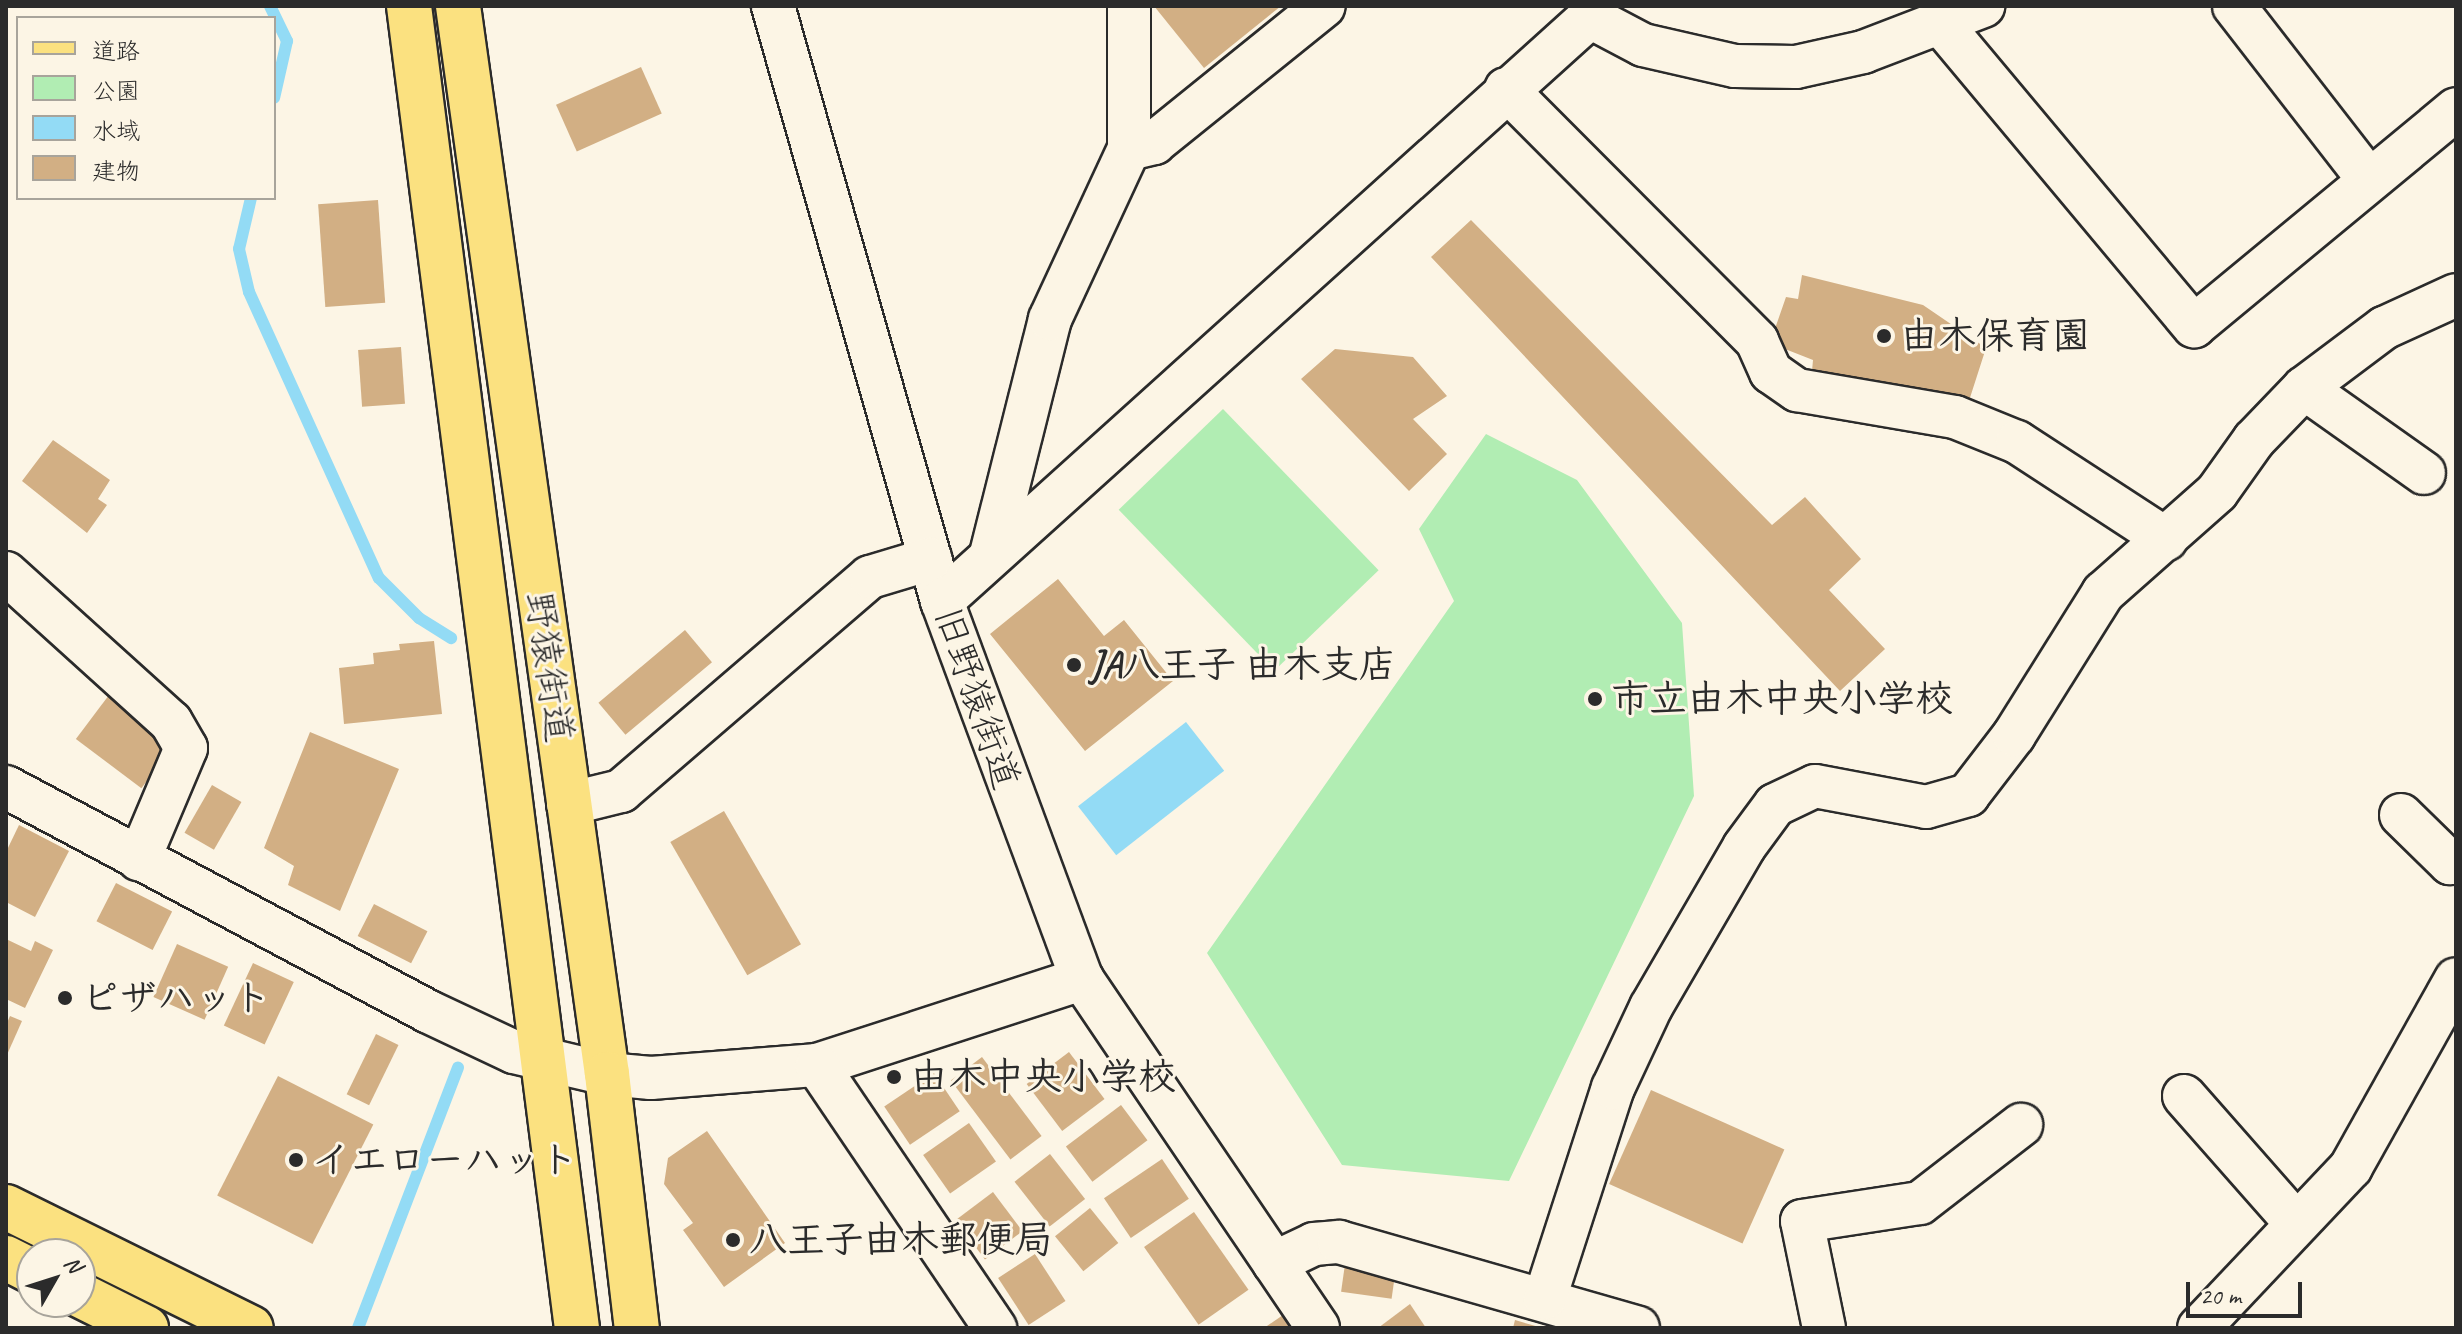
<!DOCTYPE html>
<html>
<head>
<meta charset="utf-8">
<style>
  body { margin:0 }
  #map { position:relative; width:2462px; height:1334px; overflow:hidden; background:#fcf5e5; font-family:Caveat,"Klee One",sans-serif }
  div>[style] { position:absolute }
  .green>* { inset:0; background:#b1edb3; transform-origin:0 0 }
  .water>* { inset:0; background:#93dbf5; transform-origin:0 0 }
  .stream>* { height:12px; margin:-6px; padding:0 6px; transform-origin:6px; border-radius:6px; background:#93dbf5 }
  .building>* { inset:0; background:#d2af84; transform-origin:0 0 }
  .roads { filter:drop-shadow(2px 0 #2b2b2b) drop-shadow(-2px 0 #2b2b2b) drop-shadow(0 2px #2b2b2b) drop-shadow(0 -2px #2b2b2b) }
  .minor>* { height:42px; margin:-21px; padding:0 21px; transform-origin:21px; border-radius:21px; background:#fcf5e5 }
  .major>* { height:44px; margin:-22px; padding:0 22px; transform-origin:22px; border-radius:22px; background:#fbe180 }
  .dots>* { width:22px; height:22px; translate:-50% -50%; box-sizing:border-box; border:4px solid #fcf5e5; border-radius:50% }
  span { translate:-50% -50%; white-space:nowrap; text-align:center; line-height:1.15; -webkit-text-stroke:6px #fcf5e5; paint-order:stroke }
  .poi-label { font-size:38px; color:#2b2b2b; font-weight:700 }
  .left { translate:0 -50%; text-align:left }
  .street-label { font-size:38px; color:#2b2b2b }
  .frame { position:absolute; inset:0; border:8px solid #2b2b2b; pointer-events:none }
  .legend { position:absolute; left:16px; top:16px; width:260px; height:184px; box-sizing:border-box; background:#fcf5e5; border:2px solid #a8a49b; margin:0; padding:10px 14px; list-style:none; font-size:24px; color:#2b2b2b }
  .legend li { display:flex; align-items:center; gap:16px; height:40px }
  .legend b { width:40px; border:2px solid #a8a49b }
  .north { position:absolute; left:16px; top:1238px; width:80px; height:80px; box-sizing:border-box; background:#fcf5e5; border:2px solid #a8a49b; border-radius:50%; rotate:51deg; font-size:22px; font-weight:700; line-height:32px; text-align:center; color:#2b2b2b }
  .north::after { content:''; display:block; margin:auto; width:28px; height:36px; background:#2b2b2b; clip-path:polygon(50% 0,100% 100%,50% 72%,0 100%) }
  .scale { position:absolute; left:2186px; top:1282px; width:116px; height:36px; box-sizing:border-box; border:4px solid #2b2b2b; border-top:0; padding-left:10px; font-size:24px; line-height:28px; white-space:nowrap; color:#2b2b2b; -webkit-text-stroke:6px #fcf5e5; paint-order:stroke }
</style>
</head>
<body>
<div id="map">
  <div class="green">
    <div style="left:1223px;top:409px;width:224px;height:145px;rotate:46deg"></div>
    <div style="clip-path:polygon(1486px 434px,1577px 480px,1682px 623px,1694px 796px,1509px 1181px,1342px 1165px,1207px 953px,1454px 601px,1419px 529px)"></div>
  </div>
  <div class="water">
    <div style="left:1186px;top:722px;width:62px;height:137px;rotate:52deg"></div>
  </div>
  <div class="stream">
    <div style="left:270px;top:6px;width:39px;rotate:64deg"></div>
    <div style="left:287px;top:41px;width:58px;rotate:102.8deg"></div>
    <div style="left:251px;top:198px;width:52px;rotate:103.2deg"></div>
    <div style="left:239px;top:249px;width:44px;rotate:76.9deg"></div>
    <div style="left:249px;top:292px;width:314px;rotate:65.6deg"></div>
    <div style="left:379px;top:578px;width:57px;rotate:45deg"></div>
    <div style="left:419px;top:618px;width:38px;rotate:32deg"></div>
    <div style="left:358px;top:1328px;width:279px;rotate:-69deg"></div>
  </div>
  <div class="building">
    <div style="clip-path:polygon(1154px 6px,1281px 6px,1204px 68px)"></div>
    <div style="left:641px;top:67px;width:51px;height:93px;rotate:66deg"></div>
    <div style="left:378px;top:200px;width:103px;height:60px;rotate:86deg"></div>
    <div style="clip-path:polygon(1471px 220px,1772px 525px,1805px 497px,1861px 559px,1829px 590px,1885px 649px,1840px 691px,1431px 257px)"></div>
    <div style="clip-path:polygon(1802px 275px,1923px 305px,1986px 348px,1967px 407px,1812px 371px,1813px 360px,1770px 343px,1786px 297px,1798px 299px)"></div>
    <div style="left:401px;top:347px;width:57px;height:43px;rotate:86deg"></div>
    <div style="clip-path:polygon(1335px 349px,1413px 357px,1447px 396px,1413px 419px,1447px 454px,1409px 491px,1301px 379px)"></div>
    <div style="clip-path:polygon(53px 440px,110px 480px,98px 499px,107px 505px,87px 533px,22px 481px)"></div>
    <div style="clip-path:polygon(1058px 579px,1104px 636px,1124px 620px,1173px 681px,1085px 751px,990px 634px)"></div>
    <div style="left:685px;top:630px;width:42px;height:113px;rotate:50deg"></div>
    <div style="clip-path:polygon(434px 641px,442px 714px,344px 724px,339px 668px,374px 664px,373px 653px,400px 650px,399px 644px)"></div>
    <div style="left:112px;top:691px;width:82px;height:60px;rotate:37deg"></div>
    <div style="clip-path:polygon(310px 732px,399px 769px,340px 911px,288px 885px,294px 866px,264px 848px)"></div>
    <div style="left:212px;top:785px;width:34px;height:55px;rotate:30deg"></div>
    <div style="left:724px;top:811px;width:154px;height:62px;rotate:60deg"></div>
    <div style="clip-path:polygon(19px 825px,69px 851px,35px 917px,6px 902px,6px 852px)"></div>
    <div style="left:116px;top:883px;width:63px;height:43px;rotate:27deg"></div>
    <div style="left:374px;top:904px;width:60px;height:36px;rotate:27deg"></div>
    <div style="clip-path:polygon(6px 939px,31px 951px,35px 941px,53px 950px,25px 1008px,6px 999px)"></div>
    <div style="left:177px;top:944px;width:56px;height:58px;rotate:24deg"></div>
    <div style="left:253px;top:963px;width:45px;height:69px;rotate:25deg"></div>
    <div style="clip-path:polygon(10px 1016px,22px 1021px,6px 1057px,6px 1025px)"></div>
    <div style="left:376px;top:1034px;width:25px;height:67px;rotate:26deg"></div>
    <div style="left:1069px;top:1052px;width:59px;height:53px;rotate:53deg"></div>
    <div style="left:982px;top:1057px;width:99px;height:39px;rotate:53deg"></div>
    <div style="left:934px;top:1073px;width:46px;height:60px;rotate:56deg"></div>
    <div style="left:278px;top:1076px;width:107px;height:134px;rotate:27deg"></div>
    <div style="left:1651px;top:1090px;width:146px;height:103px;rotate:24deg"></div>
    <div style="left:1121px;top:1105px;width:44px;height:69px;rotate:53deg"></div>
    <div style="left:969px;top:1123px;width:47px;height:56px;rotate:55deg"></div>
    <div style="clip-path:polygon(707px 1131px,785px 1243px,724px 1287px,683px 1230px,693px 1223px,664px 1184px,668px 1158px)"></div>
    <div style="left:1050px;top:1154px;width:57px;height:45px;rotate:52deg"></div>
    <div style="left:1162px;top:1159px;width:48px;height:70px;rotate:56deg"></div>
    <div style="left:993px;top:1192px;width:49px;height:47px;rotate:53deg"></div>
    <div style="left:1090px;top:1208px;width:45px;height:45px;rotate:51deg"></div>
    <div style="left:1194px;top:1212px;width:95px;height:61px;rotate:55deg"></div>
    <div style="left:1035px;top:1254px;width:56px;height:44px;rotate:57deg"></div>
    <div style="left:1345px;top:1264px;width:51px;height:28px;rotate:8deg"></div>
    <div style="clip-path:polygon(1410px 1304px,1426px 1328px,1378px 1328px)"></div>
    <div style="clip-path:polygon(1283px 1315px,1292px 1328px,1264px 1328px)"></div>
    <div style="clip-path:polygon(1515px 1320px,1539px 1327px,1539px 1328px,1513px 1328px)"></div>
  </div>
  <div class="roads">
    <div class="minor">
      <div style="left:773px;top:6px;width:619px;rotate:74.14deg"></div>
      <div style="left:942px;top:601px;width:403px;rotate:69.7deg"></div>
      <div style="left:1082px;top:979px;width:421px;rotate:55.9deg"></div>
      <div style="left:2234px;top:6px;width:219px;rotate:52.2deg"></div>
      <div style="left:1942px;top:25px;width:393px;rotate:50.1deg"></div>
      <div style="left:2194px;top:326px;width:340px;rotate:-39.6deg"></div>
      <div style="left:1506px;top:89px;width:356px;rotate:45.1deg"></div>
      <div style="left:1757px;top:341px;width:34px;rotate:66deg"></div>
      <div style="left:1771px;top:372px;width:32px;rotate:35deg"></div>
      <div style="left:1797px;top:390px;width:160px;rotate:9.7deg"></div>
      <div style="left:1955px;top:417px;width:67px;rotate:22deg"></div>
      <div style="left:2017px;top:442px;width:178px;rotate:33.1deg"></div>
      <div style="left:1129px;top:149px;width:26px;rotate:-13deg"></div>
      <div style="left:1154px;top:143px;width:218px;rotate:-38.9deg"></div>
      <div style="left:2304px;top:388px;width:147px;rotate:35.3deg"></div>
      <div style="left:991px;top:554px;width:242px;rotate:-75.9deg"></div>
      <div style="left:1050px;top:319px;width:187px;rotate:-65.1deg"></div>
      <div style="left:1129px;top:149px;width:143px;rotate:-90deg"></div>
      <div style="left:6px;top:573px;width:222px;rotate:42.1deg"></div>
      <div style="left:171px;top:722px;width:30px;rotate:60deg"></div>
      <div style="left:186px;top:748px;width:121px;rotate:112.9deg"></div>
      <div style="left:942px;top:601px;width:872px;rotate:-42.03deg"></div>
      <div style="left:1590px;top:17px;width:60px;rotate:27.8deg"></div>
      <div style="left:1643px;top:45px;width:94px;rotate:12.9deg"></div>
      <div style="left:1735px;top:66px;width:61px;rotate:0.9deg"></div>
      <div style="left:1796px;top:67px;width:69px;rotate:-12.6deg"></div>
      <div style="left:1863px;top:52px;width:129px;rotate:-21deg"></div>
      <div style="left:6px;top:787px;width:477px;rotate:28deg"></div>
      <div style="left:427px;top:1011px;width:96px;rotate:25.2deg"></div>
      <div style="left:514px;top:1052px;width:96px;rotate:13.3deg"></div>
      <div style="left:607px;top:1074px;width:44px;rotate:5.2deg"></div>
      <div style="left:651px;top:1078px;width:167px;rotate:-4.5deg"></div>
      <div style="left:817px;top:1065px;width:279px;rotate:-18deg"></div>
      <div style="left:568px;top:804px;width:55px;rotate:-13.8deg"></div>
      <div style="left:621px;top:791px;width:328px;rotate:-40.7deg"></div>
      <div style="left:870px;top:577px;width:63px;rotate:-16.7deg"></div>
      <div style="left:2401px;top:815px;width:69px;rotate:44.4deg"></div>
      <div style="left:2450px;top:863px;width:6px"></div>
      <div style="left:817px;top:1065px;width:318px;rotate:55.9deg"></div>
      <div style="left:2184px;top:1096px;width:169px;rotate:48.6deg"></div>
      <div style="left:1274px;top:1263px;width:44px;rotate:-25.4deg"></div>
      <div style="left:1314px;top:1244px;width:25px;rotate:-5deg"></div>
      <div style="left:1339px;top:1242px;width:311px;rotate:16deg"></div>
      <div style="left:1545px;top:1298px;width:221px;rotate:-72.1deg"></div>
      <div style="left:1613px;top:1088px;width:89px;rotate:-64.9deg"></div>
      <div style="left:1651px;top:1007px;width:185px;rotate:-59.8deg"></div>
      <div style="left:1744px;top:847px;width:52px;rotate:-53.6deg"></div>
      <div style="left:1775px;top:805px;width:44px;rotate:-25.4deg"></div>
      <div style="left:1815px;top:786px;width:113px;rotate:10.7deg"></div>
      <div style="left:1926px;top:807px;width:44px;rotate:-15.9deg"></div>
      <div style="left:1968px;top:795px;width:76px;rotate:-52.5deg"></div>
      <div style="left:2014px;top:735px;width:168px;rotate:-57.9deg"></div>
      <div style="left:2103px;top:593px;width:152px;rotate:-41.5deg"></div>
      <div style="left:2217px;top:492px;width:64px;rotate:-54.6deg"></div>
      <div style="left:2254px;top:440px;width:72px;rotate:-46.1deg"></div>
      <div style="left:2304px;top:388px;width:100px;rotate:-36.9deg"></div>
      <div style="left:2384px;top:328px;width:79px;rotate:-24.6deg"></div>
      <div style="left:1824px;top:1328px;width:109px;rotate:-101.6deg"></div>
      <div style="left:1802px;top:1221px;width:119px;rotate:-8.7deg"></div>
      <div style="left:1920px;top:1203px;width:128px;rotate:-37.7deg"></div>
      <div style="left:2199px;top:1328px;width:221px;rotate:-46.6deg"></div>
      <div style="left:2351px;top:1167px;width:215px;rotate:-60.8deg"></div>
    </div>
    <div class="major">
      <div style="left:409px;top:6px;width:1333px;rotate:82.76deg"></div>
      <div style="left:458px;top:6px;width:1078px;rotate:82.06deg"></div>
      <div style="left:607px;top:1074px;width:256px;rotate:83.3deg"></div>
      <div style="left:6px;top:1207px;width:273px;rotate:26.3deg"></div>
      <div style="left:6px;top:1258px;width:29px;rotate:27deg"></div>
      <div style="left:80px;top:1295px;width:74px;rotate:26.6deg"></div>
    </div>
  </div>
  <div class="dots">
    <div style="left:1884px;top:336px;background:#2b2b2b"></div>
    <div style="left:1074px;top:665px;background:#2b2b2b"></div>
    <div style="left:1595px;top:699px;background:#2b2b2b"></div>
    <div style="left:65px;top:998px;background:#2b2b2b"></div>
    <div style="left:894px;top:1077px;background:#2b2b2b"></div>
    <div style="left:296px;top:1160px;background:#2b2b2b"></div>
    <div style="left:733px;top:1240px;background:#2b2b2b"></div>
  </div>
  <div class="poi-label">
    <span class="left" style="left:1900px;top:336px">由木保育園</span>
    <span class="left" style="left:1090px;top:665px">JA八王子 由木支店</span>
    <span class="left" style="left:1611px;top:699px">市立由木中央小学校</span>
    <span class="left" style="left:81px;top:998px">ピザハット</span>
    <span class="left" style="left:910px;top:1077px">由木中央小学校</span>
    <span class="left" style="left:312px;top:1160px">イエローハット</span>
    <span class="left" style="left:749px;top:1240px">八王子由木郵便局</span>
  </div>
  <div class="street-label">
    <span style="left:549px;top:667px;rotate:82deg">野猿街道</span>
    <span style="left:977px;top:698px;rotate:71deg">旧野猿街道</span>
  </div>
  <div class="frame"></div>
  <ul class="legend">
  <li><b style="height:10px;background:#fbe180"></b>道路</li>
  <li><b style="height:22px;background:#b1edb3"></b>公園</li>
  <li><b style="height:22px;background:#93dbf5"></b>水域</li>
  <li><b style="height:22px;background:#d2af84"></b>建物</li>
  </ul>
  <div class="north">N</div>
  <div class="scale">20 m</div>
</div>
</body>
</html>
